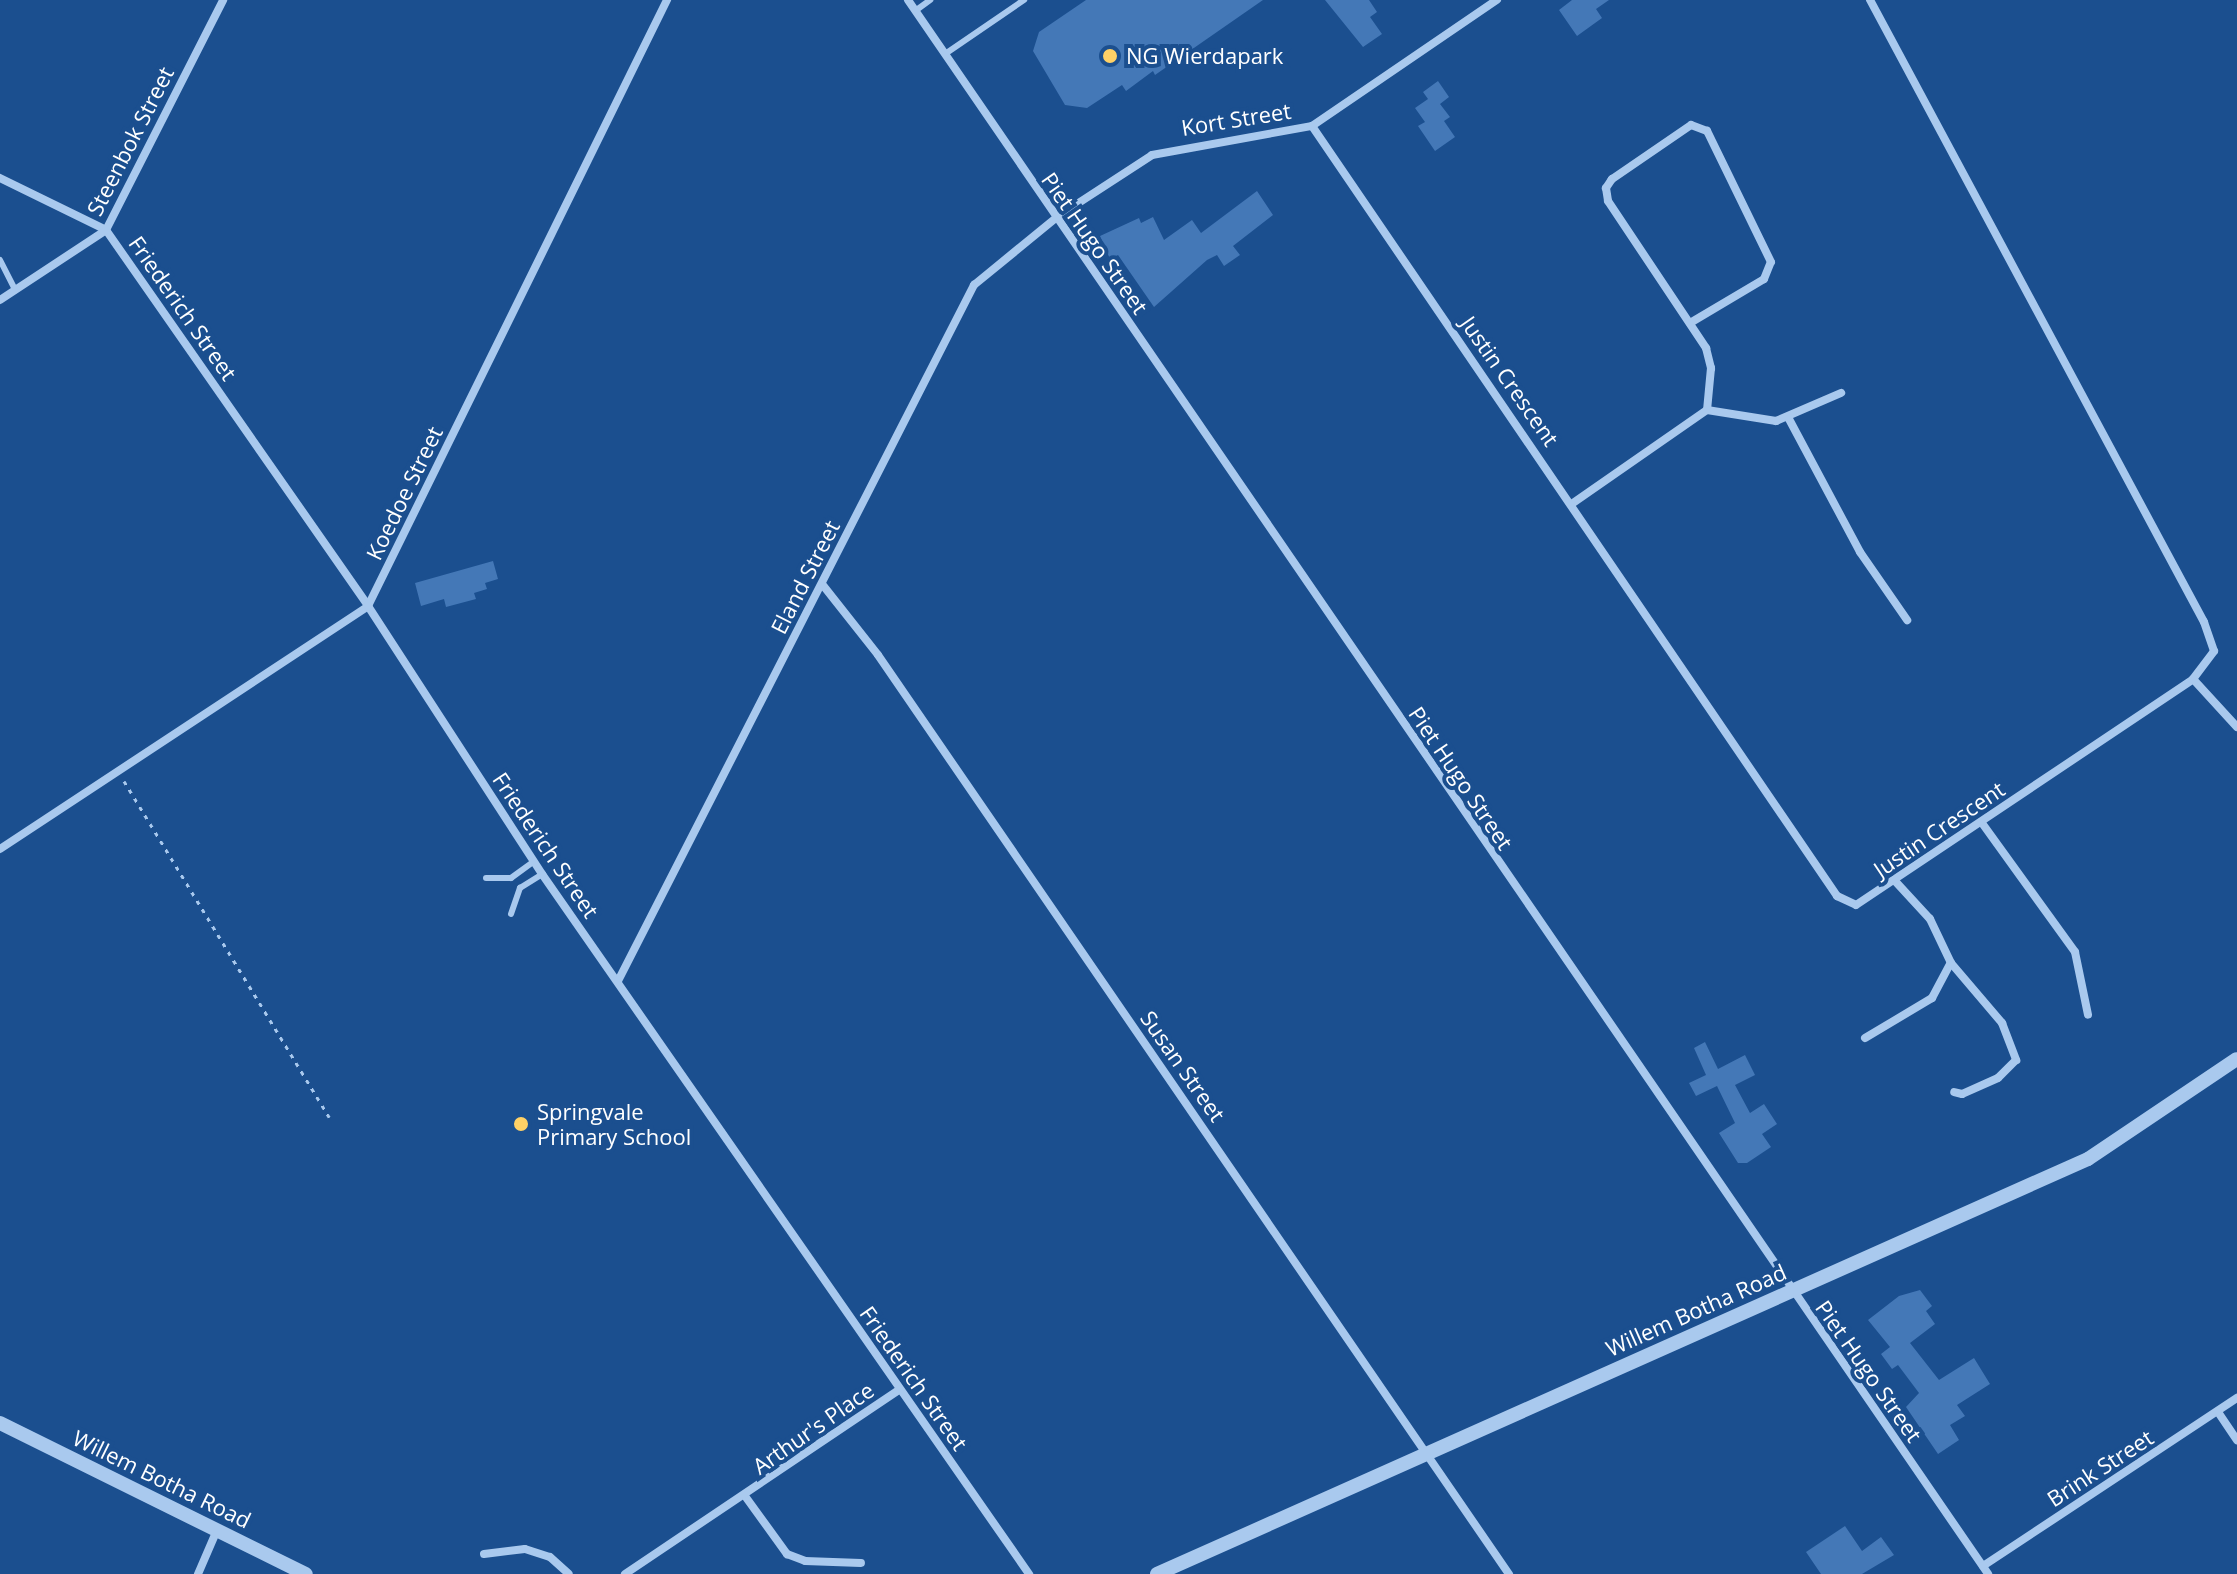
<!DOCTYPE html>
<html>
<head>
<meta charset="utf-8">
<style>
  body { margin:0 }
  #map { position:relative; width:2237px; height:1574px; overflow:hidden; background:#1b4f8f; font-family:"Open Sans",sans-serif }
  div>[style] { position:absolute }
  .building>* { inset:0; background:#4478b7 }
  .path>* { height:3px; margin-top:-1.5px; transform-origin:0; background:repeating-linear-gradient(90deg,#a9c9ee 0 4px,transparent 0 10px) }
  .service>* { height:6px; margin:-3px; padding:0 3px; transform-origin:3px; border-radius:3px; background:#a9c9ee }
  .minor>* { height:8px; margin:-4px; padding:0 4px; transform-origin:4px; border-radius:4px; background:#a9c9ee }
  .tertiary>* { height:14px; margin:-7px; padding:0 7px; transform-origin:7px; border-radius:7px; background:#a9c9ee }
  .dots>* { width:22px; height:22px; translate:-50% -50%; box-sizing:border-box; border:4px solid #1b4f8f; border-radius:50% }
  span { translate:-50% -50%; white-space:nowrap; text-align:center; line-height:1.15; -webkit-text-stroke:8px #1b4f8f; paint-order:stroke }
  .poi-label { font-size:22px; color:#fff }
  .left { translate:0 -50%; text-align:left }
  .street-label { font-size:22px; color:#fff }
</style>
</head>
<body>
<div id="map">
  <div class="building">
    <div style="clip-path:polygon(1086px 0,1263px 0,1155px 75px,1153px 71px,1126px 91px,1122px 85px,1087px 108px,1065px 105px,1033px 51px,1039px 32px)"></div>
    <div style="clip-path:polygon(1325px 0,1369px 0,1377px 12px,1370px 17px,1382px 34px,1363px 47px)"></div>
    <div style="clip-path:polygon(1572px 0,1609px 0,1596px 9px,1602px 18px,1577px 36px,1559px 10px)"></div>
    <div style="clip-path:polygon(1438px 81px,1449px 97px,1440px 104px,1450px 117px,1444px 121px,1455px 137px,1435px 151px,1418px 126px,1425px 122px,1415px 108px,1428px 99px,1423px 92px)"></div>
    <div style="clip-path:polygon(1257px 191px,1273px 215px,1233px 246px,1240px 255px,1224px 266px,1217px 255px,1207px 260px,1154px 307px,1118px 255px,1110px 259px,1100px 236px,1139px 218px,1141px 223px,1153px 217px,1164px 240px,1192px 220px,1201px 233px)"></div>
    <div style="clip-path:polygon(493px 561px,498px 579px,485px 583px,487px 589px,474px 593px,476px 599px,446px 607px,444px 599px,421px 606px,415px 583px)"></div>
    <div style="clip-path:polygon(1705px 1042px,1718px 1069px,1745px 1055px,1755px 1075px,1735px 1085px,1750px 1113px,1764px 1104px,1777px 1124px,1762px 1134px,1771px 1147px,1747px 1163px,1738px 1163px,1719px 1133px,1735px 1123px,1717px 1086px,1696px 1096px,1689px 1083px,1706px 1075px,1694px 1048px)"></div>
    <div style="clip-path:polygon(1920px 1290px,1932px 1306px,1926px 1311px,1935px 1324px,1910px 1343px,1939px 1380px,1974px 1358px,1990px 1384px,1957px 1405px,1965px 1416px,1950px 1425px,1959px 1440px,1938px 1454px,1906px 1407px,1919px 1393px,1898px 1365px,1892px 1369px,1881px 1354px,1890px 1347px,1868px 1320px,1899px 1296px)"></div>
    <div style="clip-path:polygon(1845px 1526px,1862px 1551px,1881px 1537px,1894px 1555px,1862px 1574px,1821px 1574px,1806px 1552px)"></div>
  </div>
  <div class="path">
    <div style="left:124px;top:781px;width:394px;rotate:58.6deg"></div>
  </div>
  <div class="service">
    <div style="left:915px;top:11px;width:19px;rotate:-36deg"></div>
    <div style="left:945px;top:54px;width:96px;rotate:-34.4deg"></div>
    <div style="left:0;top:260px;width:34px;rotate:63deg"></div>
    <div style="left:486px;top:878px;width:25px"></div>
    <div style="left:511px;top:878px;width:27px;rotate:-36deg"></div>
    <div style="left:511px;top:914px;width:28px;rotate:-71deg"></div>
    <div style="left:520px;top:888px;width:26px;rotate:-32deg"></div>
  </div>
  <div class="minor">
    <div style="left:908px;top:0;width:1909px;rotate:55.54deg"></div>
    <div style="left:1312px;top:126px;width:932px;rotate:55.71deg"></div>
    <div style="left:1837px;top:896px;width:21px;rotate:25deg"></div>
    <div style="left:1856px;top:905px;width:406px;rotate:-33.8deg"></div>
    <div style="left:2193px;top:679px;width:35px;rotate:-53deg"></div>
    <div style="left:2214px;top:651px;width:31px;rotate:-109deg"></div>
    <div style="left:2204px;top:622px;width:706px;rotate:-118.23deg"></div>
    <div style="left:0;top:178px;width:118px;rotate:26.1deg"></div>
    <div style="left:106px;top:230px;width:458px;rotate:55.1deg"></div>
    <div style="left:368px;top:606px;width:320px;rotate:57deg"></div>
    <div style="left:542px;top:874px;width:853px;rotate:55.17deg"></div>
    <div style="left:0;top:300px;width:127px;rotate:-33.4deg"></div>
    <div style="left:106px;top:230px;width:258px;rotate:-63deg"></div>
    <div style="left:1690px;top:323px;width:86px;rotate:-30.7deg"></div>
    <div style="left:1764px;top:279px;width:18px;rotate:-68deg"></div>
    <div style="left:1771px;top:262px;width:146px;rotate:-116deg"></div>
    <div style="left:1707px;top:131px;width:17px;rotate:-159deg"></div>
    <div style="left:1691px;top:125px;width:96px;rotate:145.6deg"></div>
    <div style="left:1612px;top:179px;width:11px;rotate:124deg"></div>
    <div style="left:1606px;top:188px;width:13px;rotate:81deg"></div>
    <div style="left:1608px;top:201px;width:177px;rotate:56.3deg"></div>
    <div style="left:1706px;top:348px;width:21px;rotate:76deg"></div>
    <div style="left:1711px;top:368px;width:42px;rotate:95.4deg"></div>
    <div style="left:1707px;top:410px;width:70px;rotate:9.1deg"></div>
    <div style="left:1776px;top:421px;width:71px;rotate:-23.3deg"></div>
    <div style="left:1789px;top:419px;width:151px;rotate:61.9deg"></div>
    <div style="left:1860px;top:552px;width:83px;rotate:55.3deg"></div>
    <div style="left:1573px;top:503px;width:163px;rotate:-34.8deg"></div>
    <div style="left:822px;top:584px;width:90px;rotate:51.7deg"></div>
    <div style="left:878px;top:655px;width:1115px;rotate:55.53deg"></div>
    <div style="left:2193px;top:679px;width:65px;rotate:47.5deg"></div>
    <div style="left:1982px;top:823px;width:159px;rotate:54.2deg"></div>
    <div style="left:2075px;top:952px;width:64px;rotate:78.3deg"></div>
    <div style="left:0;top:849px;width:441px;rotate:-33.4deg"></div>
    <div style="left:368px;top:606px;width:676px;rotate:-63.74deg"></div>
    <div style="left:1951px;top:963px;width:79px;rotate:49.6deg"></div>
    <div style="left:2002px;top:1023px;width:40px;rotate:69deg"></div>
    <div style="left:2016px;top:1060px;width:25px;rotate:135deg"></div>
    <div style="left:1998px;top:1078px;width:39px;rotate:156deg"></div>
    <div style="left:1962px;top:1094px;width:8px;rotate:-166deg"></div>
    <div style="left:618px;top:981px;width:782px;rotate:-62.91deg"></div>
    <div style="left:974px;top:285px;width:107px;rotate:-39.3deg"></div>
    <div style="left:1057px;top:217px;width:113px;rotate:-33.1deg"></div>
    <div style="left:1152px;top:155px;width:163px;rotate:-10.3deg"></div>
    <div style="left:1312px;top:126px;width:224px;rotate:-34.3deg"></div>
    <div style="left:1865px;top:1038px;width:78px;rotate:-30.8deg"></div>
    <div style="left:1932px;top:998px;width:40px;rotate:-62deg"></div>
    <div style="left:1951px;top:963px;width:49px;rotate:-115.5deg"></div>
    <div style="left:1930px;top:919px;width:52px;rotate:-132.6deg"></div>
    <div style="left:2218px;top:1412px;width:34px;rotate:56deg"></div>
    <div style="left:745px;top:1496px;width:72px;rotate:54.1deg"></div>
    <div style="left:787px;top:1554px;width:19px;rotate:21deg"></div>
    <div style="left:805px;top:1561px;width:56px;rotate:2deg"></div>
    <div style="left:484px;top:1554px;width:41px;rotate:-7deg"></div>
    <div style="left:525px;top:1549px;width:26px;rotate:18deg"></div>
    <div style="left:550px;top:1557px;width:25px;rotate:42deg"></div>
    <div style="left:1983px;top:1566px;width:305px;rotate:-33.5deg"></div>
    <div style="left:198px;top:1574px;width:48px;rotate:-66.6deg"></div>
    <div style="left:625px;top:1574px;width:331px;rotate:-33.9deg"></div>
  </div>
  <div class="tertiary">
    <div style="left:0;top:1423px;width:341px;rotate:26.3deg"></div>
    <div style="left:1157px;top:1574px;width:1019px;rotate:-24.03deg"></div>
    <div style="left:2088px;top:1159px;width:179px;rotate:-33.9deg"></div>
  </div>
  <div class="dots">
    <div style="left:1110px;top:56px;background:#ffd166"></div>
    <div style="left:521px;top:1124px;background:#ffd166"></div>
  </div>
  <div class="poi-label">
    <span class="left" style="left:1126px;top:56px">NG Wierdapark</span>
    <span class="left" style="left:537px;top:1124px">Springvale<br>Primary School</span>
  </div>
  <div class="street-label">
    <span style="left:1236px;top:119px;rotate:-9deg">Kort Street</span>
    <span style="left:130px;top:141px;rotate:-63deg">Steenbok Street</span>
    <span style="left:1095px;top:243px;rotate:55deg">Piet Hugo Street</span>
    <span style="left:183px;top:308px;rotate:55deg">Friederich Street</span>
    <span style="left:1510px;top:381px;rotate:55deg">Justin Crescent</span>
    <span style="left:404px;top:493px;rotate:-64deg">Koedoe Street</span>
    <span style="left:805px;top:577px;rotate:-63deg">Eland Street</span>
    <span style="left:1461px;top:778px;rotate:56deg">Piet Hugo Street</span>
    <span style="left:1939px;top:829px;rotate:-34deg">Justin Crescent</span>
    <span style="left:546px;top:845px;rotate:56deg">Friederich Street</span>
    <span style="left:1183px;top:1066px;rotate:55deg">Susan Street</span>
    <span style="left:1696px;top:1310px;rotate:-24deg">Willem Botha Road</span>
    <span style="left:1869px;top:1371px;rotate:55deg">Piet Hugo Street</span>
    <span style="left:914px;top:1378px;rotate:55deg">Friederich Street</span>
    <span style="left:813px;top:1428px;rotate:-35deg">Arthur's Place</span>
    <span style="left:2100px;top:1468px;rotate:-33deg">Brink Street</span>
    <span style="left:162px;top:1479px;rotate:26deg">Willem Botha Road</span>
  </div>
</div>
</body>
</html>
